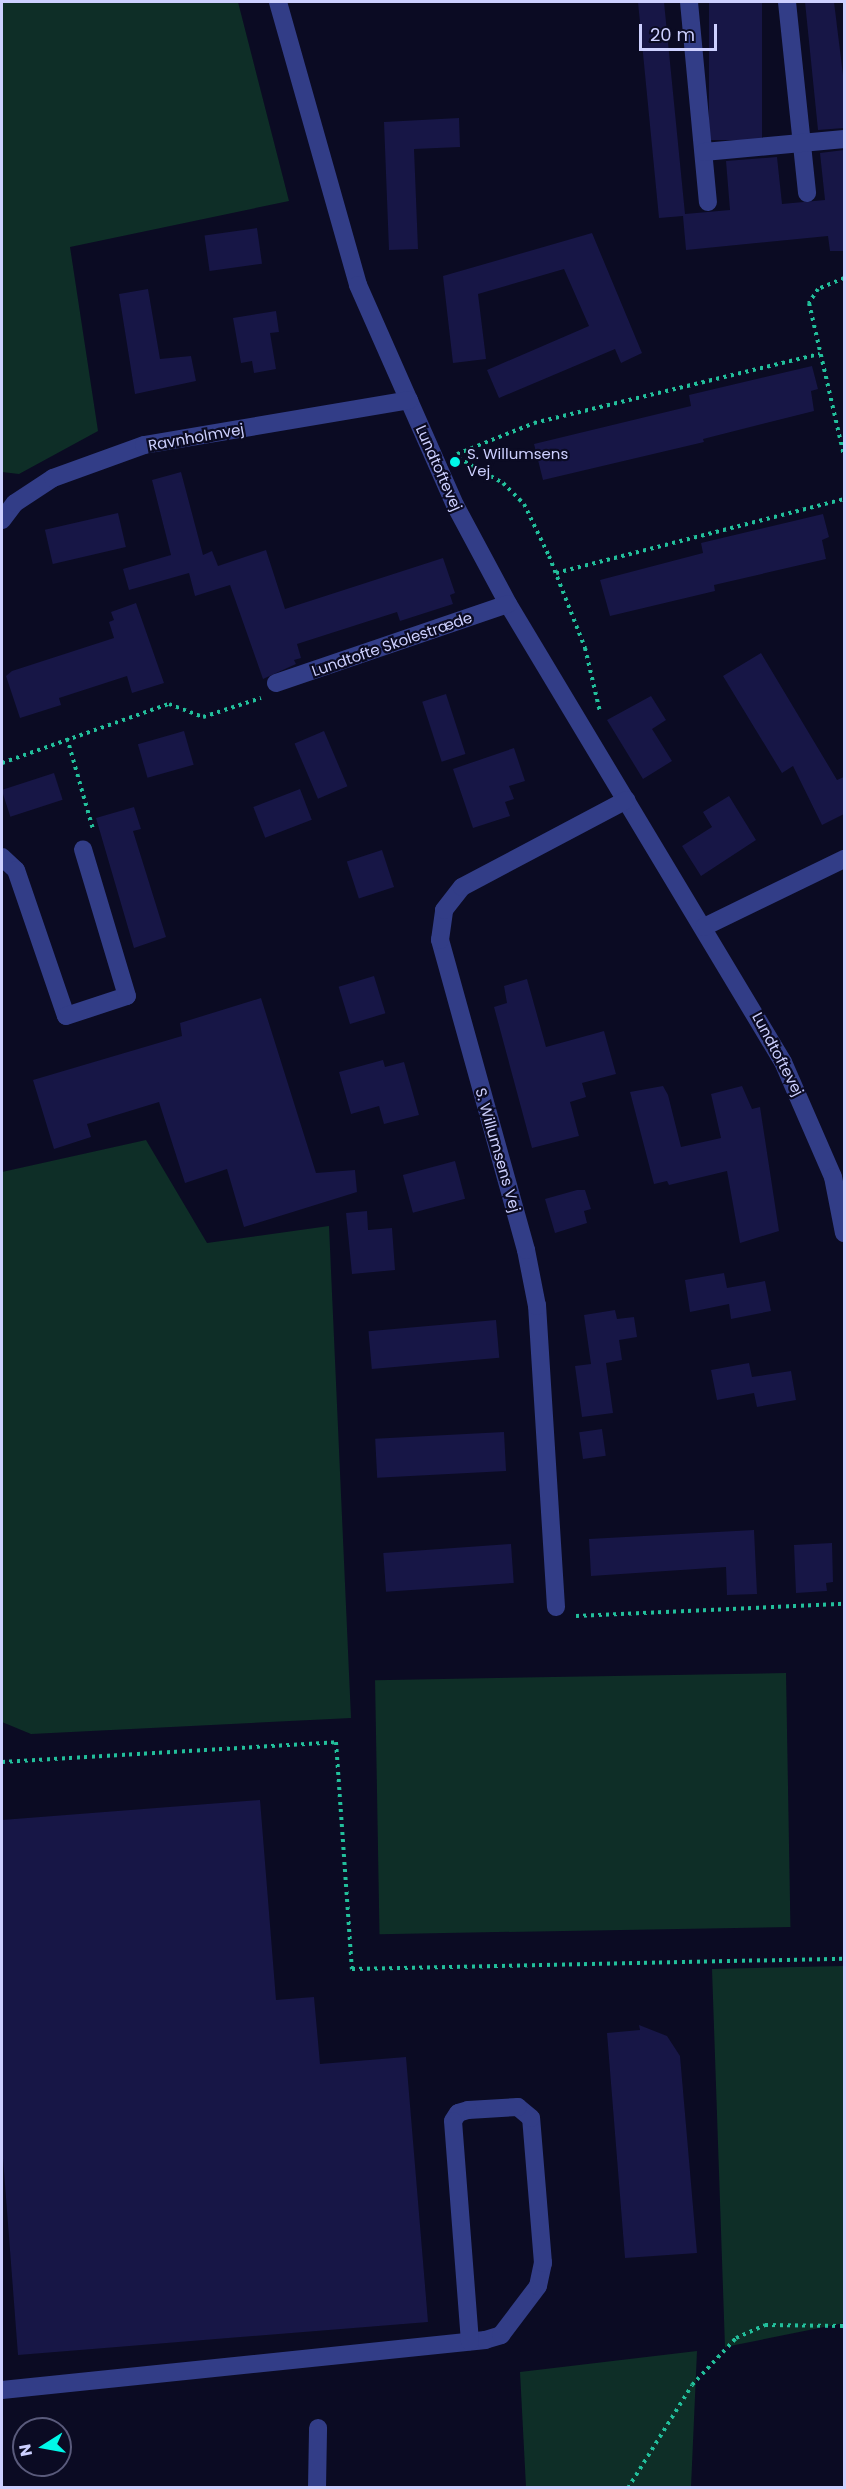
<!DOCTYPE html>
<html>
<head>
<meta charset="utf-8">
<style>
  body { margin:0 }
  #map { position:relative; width:846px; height:2489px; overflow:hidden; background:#0b0b23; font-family:Poppins,sans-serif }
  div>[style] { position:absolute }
  .green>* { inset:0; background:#0e2e27; transform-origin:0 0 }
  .building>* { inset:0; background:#171646; transform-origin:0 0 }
  .path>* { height:4px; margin-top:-2px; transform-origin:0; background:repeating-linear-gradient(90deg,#22bf9b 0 3px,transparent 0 7.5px) }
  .minor>* { height:18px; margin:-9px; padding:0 9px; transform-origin:9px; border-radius:9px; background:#323d87 }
  .dots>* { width:16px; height:16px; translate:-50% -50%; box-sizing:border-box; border:3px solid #0b0b23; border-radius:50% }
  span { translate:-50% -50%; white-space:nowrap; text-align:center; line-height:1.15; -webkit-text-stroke:4.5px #0b0b23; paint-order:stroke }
  .street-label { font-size:15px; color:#cdd0ff }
  .poi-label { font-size:15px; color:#cdd0ff }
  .left { translate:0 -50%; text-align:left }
  .frame { position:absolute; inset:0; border:3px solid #cdd0ff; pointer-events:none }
  .north { position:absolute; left:12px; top:2417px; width:60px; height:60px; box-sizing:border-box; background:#0b0b23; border:2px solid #595a7b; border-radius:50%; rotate:259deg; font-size:16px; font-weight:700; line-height:24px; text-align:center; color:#cdd0ff }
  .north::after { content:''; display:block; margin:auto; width:21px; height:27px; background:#00f8e8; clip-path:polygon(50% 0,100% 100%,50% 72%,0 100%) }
  .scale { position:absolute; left:639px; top:24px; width:78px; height:27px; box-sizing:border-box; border:3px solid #cdd0ff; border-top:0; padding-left:8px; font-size:18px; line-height:21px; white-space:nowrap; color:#cdd0ff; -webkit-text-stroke:4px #0b0b23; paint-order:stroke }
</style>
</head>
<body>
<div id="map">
  <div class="green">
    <div style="clip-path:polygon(2px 2px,238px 2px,289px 201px,70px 247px,98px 431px,19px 474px,2px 472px)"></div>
    <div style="clip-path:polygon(146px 1140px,207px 1243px,329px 1226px,351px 1718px,31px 1734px,2px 1722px,2px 1172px)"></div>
    <div style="left:786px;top:1673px;width:254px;height:411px;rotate:89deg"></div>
    <div style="clip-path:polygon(844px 1966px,844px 2323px,725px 2347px,712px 1969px)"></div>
    <div style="clip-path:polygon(697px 2351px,691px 2487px,526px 2487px,520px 2372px)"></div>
  </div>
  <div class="building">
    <div style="clip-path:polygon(638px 2px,664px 2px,685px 214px,730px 210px,726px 161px,777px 157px,782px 204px,825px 200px,820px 153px,844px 150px,844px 251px,830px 251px,828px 236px,686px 250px,683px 216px,659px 218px)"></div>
    <div style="left:709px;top:2px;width:53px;height:138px"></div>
    <div style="clip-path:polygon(805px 2px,834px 2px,844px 83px,844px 128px,818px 130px)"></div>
    <div style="clip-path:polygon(459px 118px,460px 147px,414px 149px,418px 249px,389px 250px,384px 122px)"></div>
    <div style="left:257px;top:228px;width:36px;height:53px;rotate:82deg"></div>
    <div style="clip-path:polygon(592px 233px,642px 353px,621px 363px,615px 349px,499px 398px,487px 370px,589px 326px,564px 269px,478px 294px,486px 359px,453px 363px,443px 276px)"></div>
    <div style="clip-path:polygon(148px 289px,160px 359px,191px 356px,196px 381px,135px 394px,119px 294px)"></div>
    <div style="clip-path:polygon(276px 311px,279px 332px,270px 333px,276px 369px,254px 373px,252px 361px,241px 363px,233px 318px)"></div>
    <div style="clip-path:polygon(812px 366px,818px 389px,811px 391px,814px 411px,703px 439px,704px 442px,543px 480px,534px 444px,691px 406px,689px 395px)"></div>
    <div style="clip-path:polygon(181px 472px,203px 555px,212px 551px,218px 566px,266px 550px,285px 609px,443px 558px,455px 593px,450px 595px,453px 604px,400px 621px,397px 612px,297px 644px,301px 658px,294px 660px,296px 664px,263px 679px,230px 585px,195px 596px,189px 573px,129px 590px,123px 569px,171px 555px,152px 480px)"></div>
    <div style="left:118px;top:513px;width:35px;height:75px;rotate:77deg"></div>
    <div style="clip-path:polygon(823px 514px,829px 537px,822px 540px,826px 559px,714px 585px,715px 591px,610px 616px,600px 580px,703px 553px,701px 543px)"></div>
    <div style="clip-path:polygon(136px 603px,164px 683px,132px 693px,127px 676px,59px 698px,61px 705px,20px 718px,6px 676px,12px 671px,114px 638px,109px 622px,114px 620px,111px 612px)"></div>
    <div style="clip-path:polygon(761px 653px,837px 780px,844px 777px,844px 814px,822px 825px,793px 766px,782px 773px,723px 676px)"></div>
    <div style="left:446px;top:694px;width:63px;height:25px;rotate:72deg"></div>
    <div style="clip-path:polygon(651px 696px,666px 720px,652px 729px,672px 761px,643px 779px,607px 720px)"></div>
    <div style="left:184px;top:731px;width:35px;height:48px;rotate:74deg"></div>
    <div style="left:324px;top:731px;width:60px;height:32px;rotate:67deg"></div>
    <div style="clip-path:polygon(514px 748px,525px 781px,509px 786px,514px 799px,505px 802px,510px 816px,473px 828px,453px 769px)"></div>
    <div style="left:54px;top:773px;width:28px;height:55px;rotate:72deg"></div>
    <div style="left:300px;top:789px;width:33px;height:50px;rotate:69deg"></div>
    <div style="clip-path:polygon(729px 796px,756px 840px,701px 876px,682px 846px,712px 827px,703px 812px)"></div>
    <div style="clip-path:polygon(134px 807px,141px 829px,133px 831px,166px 937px,134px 948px,96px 818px)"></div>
    <div style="left:382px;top:850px;width:39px;height:37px;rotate:72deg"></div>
    <div style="left:374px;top:976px;width:39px;height:37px;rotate:73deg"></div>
    <div style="clip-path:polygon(527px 979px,546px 1047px,604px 1031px,616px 1074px,582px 1083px,586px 1097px,570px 1102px,579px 1136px,532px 1148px,494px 1007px,507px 1003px,504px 986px)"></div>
    <div style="clip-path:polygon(261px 998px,316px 1173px,355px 1170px,357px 1192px,244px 1227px,227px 1169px,185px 1183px,159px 1102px,87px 1124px,91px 1137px,54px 1149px,33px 1080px,182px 1036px,180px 1023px)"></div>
    <div style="clip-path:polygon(383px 1060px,385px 1067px,404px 1062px,419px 1115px,384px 1124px,379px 1106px,351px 1114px,339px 1072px)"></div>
    <div style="clip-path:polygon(663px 1086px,668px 1095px,681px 1147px,721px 1138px,711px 1094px,742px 1086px,752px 1109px,760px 1107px,779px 1231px,740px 1243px,727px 1171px,669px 1185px,667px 1181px,654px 1184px,630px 1092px)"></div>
    <div style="left:455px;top:1161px;width:39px;height:54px;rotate:75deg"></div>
    <div style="clip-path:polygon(577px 1190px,585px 1190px,591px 1209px,584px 1211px,587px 1223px,555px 1233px,545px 1199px)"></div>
    <div style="clip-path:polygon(367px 1211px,368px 1230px,392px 1228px,395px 1270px,352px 1274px,346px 1213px)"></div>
    <div style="clip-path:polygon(724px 1273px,727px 1288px,765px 1281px,771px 1311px,731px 1319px,729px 1304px,690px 1312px,685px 1280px)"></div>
    <div style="clip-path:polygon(615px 1310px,617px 1319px,634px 1317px,637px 1337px,619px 1340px,622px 1360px,606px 1363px,613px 1413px,582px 1417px,575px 1366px,591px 1364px,584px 1315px)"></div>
    <div style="left:496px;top:1320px;width:38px;height:128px;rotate:85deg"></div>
    <div style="clip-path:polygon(749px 1363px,752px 1377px,791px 1371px,796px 1400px,757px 1407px,754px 1393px,717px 1400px,711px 1370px)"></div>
    <div style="left:602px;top:1429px;width:27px;height:23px;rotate:82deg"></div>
    <div style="left:504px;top:1432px;width:39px;height:129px;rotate:87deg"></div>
    <div style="clip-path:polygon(754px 1530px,757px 1594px,727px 1595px,726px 1567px,591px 1576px,589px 1539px)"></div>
    <div style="clip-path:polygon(832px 1543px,833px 1582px,826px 1583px,827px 1591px,796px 1593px,794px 1545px)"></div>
    <div style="left:511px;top:1544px;width:39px;height:128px;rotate:86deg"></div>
    <div style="clip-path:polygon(260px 1800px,276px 2000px,314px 1997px,320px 2064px,406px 2057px,428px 2322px,18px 2355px,2px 2145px,2px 1820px)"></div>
    <div style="clip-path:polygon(639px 2025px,667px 2036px,680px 2056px,697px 2253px,625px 2258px,607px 2033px,640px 2030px)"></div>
  </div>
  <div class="path">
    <div style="left:844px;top:278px;width:28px;rotate:157deg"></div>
    <div style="left:818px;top:289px;width:17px;rotate:123deg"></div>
    <div style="left:809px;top:303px;width:157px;rotate:77.1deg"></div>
    <div style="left:457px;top:454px;width:83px;rotate:-21.9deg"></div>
    <div style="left:534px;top:423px;width:294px;rotate:-13.6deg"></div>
    <div style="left:458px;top:458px;width:51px;rotate:29.1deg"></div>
    <div style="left:503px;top:483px;width:30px;rotate:45deg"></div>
    <div style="left:524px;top:504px;width:58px;rotate:64.3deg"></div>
    <div style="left:549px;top:556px;width:99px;rotate:68.6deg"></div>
    <div style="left:585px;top:648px;width:66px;rotate:76.8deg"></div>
    <div style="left:556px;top:573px;width:297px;rotate:-14.4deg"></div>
    <div style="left:67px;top:738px;width:95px;rotate:74.1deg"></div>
    <div style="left:2px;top:763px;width:177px;rotate:-19.5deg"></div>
    <div style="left:169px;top:704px;width:36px;rotate:21deg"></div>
    <div style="left:203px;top:717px;width:61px;rotate:-18.1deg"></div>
    <div style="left:576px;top:1616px;width:268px;rotate:-2.6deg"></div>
    <div style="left:2px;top:1762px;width:335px;rotate:-3.4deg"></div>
    <div style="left:336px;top:1742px;width:228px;rotate:86deg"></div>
    <div style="left:352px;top:1969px;width:492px;rotate:-1.2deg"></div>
    <div style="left:628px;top:2488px;width:121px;rotate:-58.1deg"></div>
    <div style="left:692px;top:2385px;width:64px;rotate:-46.9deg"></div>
    <div style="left:736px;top:2338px;width:32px;rotate:-24deg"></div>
    <div style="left:765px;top:2325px;width:79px;rotate:0.7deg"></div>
  </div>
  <div class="minor">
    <div style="left:278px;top:2px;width:294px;rotate:74.2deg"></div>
    <div style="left:358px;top:285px;width:240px;rotate:66.2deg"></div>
    <div style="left:455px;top:505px;width:112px;rotate:61.8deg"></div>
    <div style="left:508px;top:604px;width:534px;rotate:59.02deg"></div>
    <div style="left:783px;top:1062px;width:125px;rotate:66.5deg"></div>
    <div style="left:833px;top:1177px;width:57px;rotate:78.9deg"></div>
    <div style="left:689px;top:2px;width:201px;rotate:84.6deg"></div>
    <div style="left:787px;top:2px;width:192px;rotate:84deg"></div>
    <div style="left:704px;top:152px;width:141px;rotate:-5.3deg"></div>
    <div style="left:2px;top:520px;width:21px;rotate:-53deg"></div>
    <div style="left:15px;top:503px;width:45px;rotate:-33.3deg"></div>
    <div style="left:53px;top:478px;width:97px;rotate:-19.9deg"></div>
    <div style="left:144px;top:445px;width:269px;rotate:-9.6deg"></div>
    <div style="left:276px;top:683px;width:245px;rotate:-18.8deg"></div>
    <div style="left:2px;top:857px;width:19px;rotate:43deg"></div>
    <div style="left:16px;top:870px;width:154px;rotate:71.1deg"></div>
    <div style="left:66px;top:1016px;width:64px;rotate:-18.2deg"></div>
    <div style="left:127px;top:996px;width:153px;rotate:-106.7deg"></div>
    <div style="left:704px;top:927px;width:156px;rotate:-25.9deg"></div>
    <div style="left:556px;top:1607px;width:302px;rotate:-93.6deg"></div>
    <div style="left:537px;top:1306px;width:57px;rotate:-101.1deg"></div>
    <div style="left:526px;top:1250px;width:322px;rotate:-105.5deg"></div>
    <div style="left:440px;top:940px;width:30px;rotate:-82deg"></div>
    <div style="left:444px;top:910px;width:29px;rotate:-52deg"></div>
    <div style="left:462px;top:887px;width:186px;rotate:-27.9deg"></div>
    <div style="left:2px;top:2390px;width:486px;rotate:-5.9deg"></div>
    <div style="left:485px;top:2340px;width:17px;rotate:-17deg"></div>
    <div style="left:501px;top:2335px;width:61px;rotate:-52.9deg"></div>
    <div style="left:538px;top:2286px;width:24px;rotate:-78deg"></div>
    <div style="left:543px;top:2263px;width:145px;rotate:-94.7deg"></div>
    <div style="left:531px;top:2118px;width:17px;rotate:-140deg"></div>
    <div style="left:518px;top:2107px;width:50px;rotate:176.6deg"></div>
    <div style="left:468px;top:2110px;width:10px;rotate:163deg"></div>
    <div style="left:458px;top:2113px;width:9px;rotate:122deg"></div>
    <div style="left:453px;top:2121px;width:221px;rotate:85.6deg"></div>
    <div style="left:317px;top:2488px;width:60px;rotate:-89deg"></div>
  </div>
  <div class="dots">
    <div style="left:455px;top:462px;background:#00f8e8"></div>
  </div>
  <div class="street-label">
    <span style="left:196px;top:437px;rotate:-10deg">Ravnholmvej</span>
    <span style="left:439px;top:468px;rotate:66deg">Lundtoftevej</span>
    <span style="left:392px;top:644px;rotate:-19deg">Lundtofte Skolestræde</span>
    <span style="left:778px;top:1054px;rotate:62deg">Lundtoftevej</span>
    <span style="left:498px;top:1150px;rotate:74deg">S. Willumsens Vej</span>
  </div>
  <div class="poi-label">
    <span class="left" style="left:467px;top:462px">S. Willumsens<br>Vej</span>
  </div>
  <div class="frame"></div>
  <div class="north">N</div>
  <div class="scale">20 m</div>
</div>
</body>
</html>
